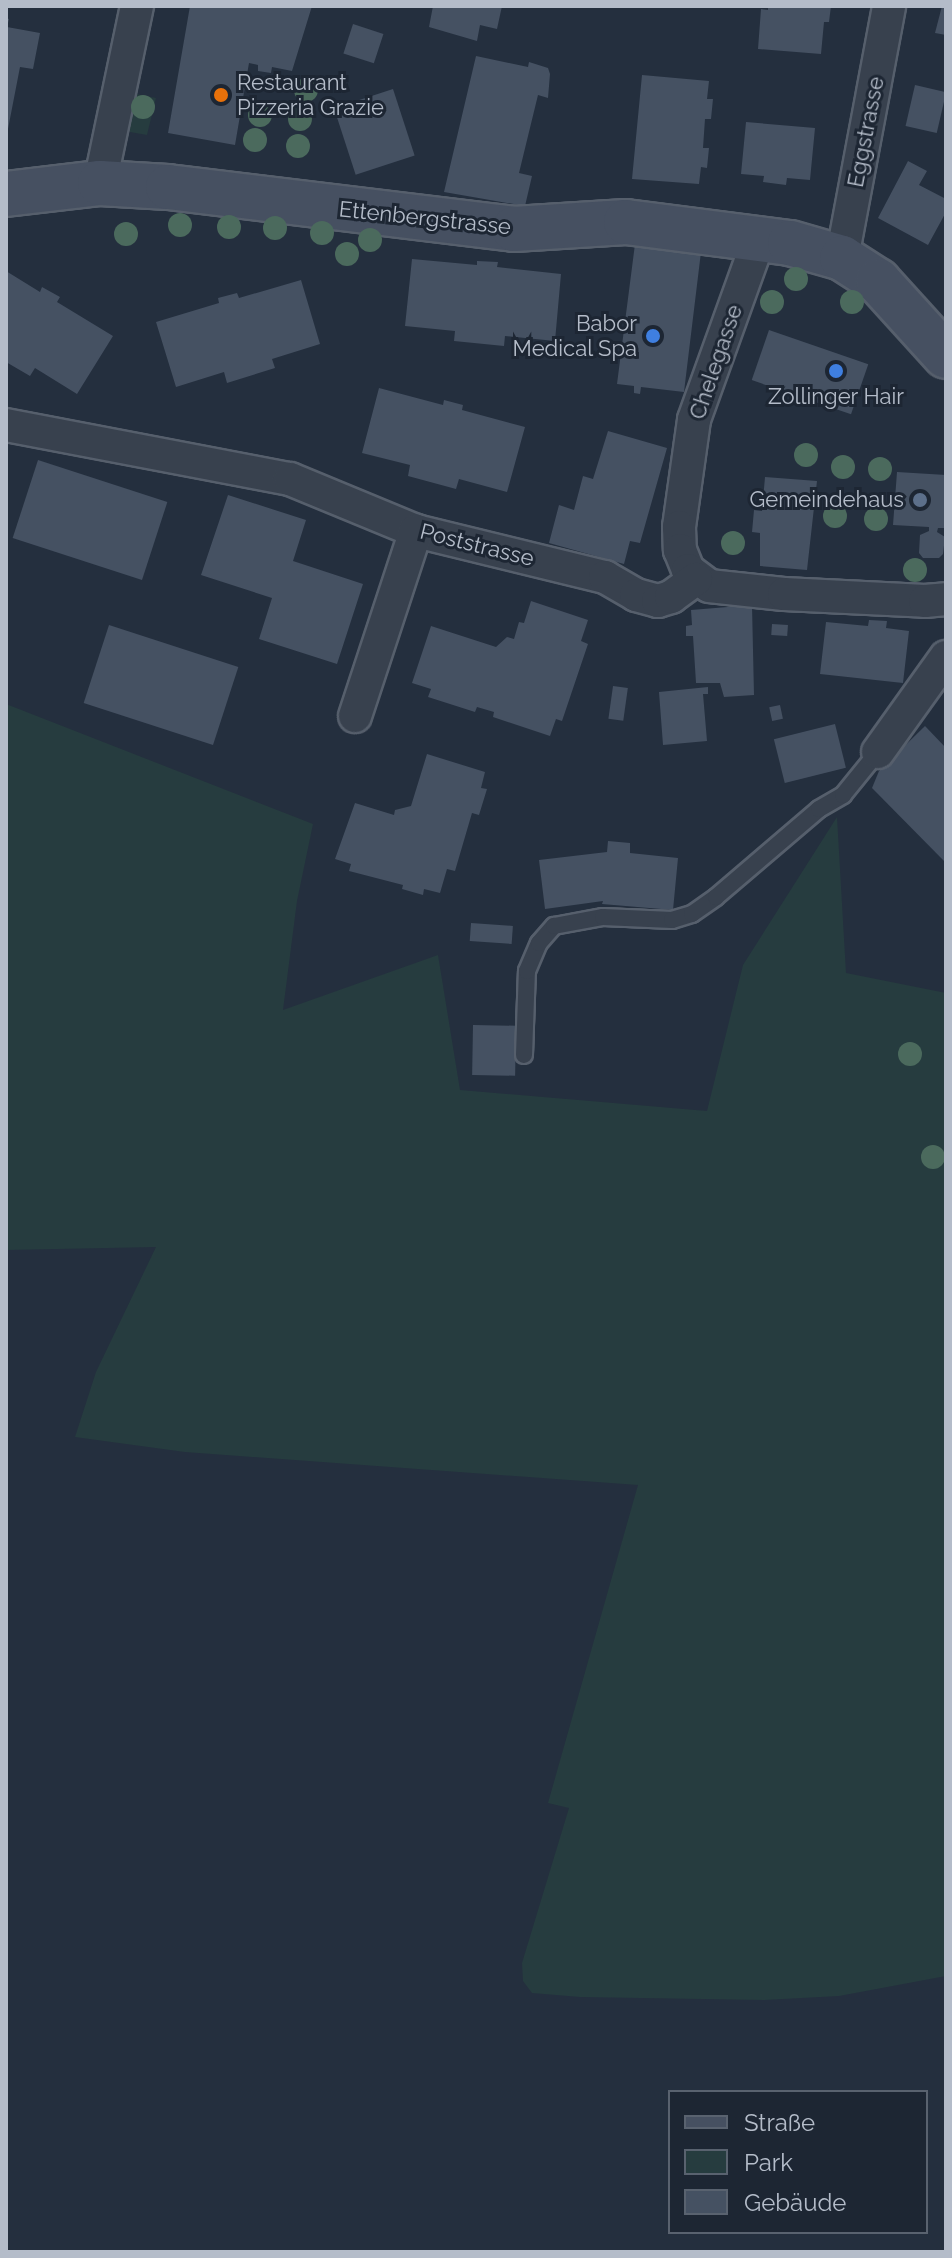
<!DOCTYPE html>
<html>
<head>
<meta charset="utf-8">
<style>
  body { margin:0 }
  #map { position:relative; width:952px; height:2258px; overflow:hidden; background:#242f3e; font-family:Raleway,sans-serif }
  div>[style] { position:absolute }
  .green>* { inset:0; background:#263c3f }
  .building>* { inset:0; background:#455162; transform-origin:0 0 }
  .roads { filter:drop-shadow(2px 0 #565f6c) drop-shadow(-2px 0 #565f6c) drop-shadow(0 2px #565f6c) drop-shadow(0 -2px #565f6c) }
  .lane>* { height:16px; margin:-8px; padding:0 8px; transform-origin:8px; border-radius:8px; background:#38414e }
  .street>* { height:32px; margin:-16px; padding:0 16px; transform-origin:16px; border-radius:16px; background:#38414e }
  .secondary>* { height:44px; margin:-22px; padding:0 22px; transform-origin:22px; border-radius:22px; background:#465061 }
  .trees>* { width:24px; height:24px; margin:-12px; border-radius:50%; background:#4b6a5d }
  .dots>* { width:22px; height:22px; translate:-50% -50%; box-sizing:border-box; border:4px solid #1d2633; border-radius:50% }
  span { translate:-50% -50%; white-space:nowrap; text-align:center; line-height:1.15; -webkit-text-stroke:6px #1d2633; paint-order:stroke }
  .poi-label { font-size:22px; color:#b4bcc9 }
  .left { translate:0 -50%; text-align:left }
  .right { translate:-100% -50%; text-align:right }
  .street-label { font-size:22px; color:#b4bcc9 }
  .frame { position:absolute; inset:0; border:8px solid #b4bcc9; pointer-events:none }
  .legend { position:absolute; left:668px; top:2090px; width:260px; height:144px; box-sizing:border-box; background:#1d2633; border:2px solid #59626f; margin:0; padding:10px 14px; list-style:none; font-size:24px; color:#b4bcc9 }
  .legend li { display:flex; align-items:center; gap:16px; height:40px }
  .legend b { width:40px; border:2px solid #59626f }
</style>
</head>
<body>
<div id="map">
  <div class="green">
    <div style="clip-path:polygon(136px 94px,156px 98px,147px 135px,130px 132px,128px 123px,132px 96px)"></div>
    <div style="clip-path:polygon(6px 704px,313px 824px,297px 901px,283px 1010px,438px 955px,460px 1090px,707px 1111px,743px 965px,837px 817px,846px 973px,946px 993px,946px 1976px,839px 1996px,764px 2000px,580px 1997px,532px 1993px,523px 1981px,522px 1963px,569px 1808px,548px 1803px,638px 1485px,185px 1452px,75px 1437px,96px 1372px,156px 1247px,6px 1250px)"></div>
  </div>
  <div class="building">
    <div style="clip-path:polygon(190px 6px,312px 6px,292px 71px,272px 67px,271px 73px,258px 71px,258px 65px,249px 63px,235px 145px,168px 133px)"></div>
    <div style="clip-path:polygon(433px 6px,502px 6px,497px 29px,480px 25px,477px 41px,429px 27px)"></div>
    <div style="clip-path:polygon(768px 6px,831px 6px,829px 22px,824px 22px,821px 54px,758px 49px,761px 9px,768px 10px)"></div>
    <div style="clip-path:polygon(942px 6px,946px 6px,946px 35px,935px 33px)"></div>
    <div style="clip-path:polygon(6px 18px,9px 19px,7px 27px,40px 33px,33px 69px,20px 67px,8px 129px)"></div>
    <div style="left:353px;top:24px;width:32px;height:31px;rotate:18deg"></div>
    <div style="clip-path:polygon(476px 56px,528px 67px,529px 62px,548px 68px,550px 74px,548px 98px,538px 95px,519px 173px,532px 176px,525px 206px,444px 192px)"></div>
    <div style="clip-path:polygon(642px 75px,709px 81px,707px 99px,713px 99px,711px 119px,705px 119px,703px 148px,709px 148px,707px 168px,701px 167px,699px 184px,632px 179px)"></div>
    <div style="left:915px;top:85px;width:32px;height:42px;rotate:13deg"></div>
    <div style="left:393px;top:89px;width:70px;height:62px;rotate:72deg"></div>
    <div style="clip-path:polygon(746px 122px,815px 128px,810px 180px,787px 178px,786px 185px,763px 182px,764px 176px,741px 174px)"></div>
    <div style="clip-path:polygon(908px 161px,927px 171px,919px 185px,946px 199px,946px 212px,928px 245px,878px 218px)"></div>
    <div style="clip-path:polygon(635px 244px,701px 252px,684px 392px,641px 387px,640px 394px,634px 393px,634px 386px,617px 384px)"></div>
    <div style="clip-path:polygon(412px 259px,477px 265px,477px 261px,498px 262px,497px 267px,561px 274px,555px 341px,505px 336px,504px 346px,454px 341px,455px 331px,405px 326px)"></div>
    <div style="clip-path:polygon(6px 271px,40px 292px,42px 287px,60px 297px,57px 302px,113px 336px,77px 394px,35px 368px,30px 376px,6px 362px)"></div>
    <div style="clip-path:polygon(301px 280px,320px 344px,272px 359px,275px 368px,227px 383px,224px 372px,176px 387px,156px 322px,219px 303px,218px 298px,237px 293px,239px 298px)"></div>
    <div style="left:769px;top:330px;width:105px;height:53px;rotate:19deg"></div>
    <div style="clip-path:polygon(379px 388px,443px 405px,444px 400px,463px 405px,462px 410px,525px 427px,507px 492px,459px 479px,456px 489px,408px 476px,410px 465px,362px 453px)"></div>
    <div style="clip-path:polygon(608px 431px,667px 448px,640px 543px,630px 541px,624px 564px,549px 543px,559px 505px,574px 510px,583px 476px,593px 479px)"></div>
    <div style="left:38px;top:460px;width:136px;height:82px;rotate:18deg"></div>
    <div style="clip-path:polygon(897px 472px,946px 475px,946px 528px,938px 528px,937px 532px,945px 537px,943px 554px,939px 558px,923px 558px,919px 553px,920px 535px,929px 531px,929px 527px,893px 525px)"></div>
    <div style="clip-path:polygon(765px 477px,817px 481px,807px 570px,760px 566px,760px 533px,752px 532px,754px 510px,762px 511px)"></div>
    <div style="clip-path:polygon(228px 495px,306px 520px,293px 561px,363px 584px,337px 664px,259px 639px,272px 598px,201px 575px)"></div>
    <div style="clip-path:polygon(531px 601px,588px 620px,581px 641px,588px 644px,562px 721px,556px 719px,550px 736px,493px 717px,494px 712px,477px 707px,475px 712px,428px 697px,431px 689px,412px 683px,431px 626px,496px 647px,507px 637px,514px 639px,519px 622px,524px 623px)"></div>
    <div style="clip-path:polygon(752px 605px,754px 695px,724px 697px,720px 683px,696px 683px,693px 636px,686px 636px,686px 626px,692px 625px,691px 610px)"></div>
    <div style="clip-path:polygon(869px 620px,887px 621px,886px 628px,909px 631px,903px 683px,820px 674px,826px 622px,868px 626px)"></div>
    <div style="left:772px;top:624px;width:16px;height:11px;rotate:4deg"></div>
    <div style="left:109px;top:625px;width:136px;height:82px;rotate:18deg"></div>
    <div style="left:613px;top:686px;width:15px;height:33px;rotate:8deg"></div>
    <div style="clip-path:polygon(708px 687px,708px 694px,703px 694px,707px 741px,663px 745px,659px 692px)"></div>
    <div style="left:780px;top:705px;width:14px;height:11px;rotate:78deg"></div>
    <div style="left:835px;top:724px;width:45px;height:63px;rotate:76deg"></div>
    <div style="clip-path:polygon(925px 726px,946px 748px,946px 863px,872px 788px,879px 771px)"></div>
    <div style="clip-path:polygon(427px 754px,485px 772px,481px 788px,487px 789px,479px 815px,472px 813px,455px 871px,447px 869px,440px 893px,424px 889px,423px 895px,402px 889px,403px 885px,349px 871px,351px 864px,335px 859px,355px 803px,394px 815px,395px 810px,411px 806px)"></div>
    <div style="clip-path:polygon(608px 841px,630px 843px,630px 853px,678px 858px,673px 910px,602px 904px,603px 901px,545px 909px,539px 860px,607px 852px)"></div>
    <div style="left:471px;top:923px;width:42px;height:18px;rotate:4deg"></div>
    <div style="left:473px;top:1025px;width:43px;height:50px;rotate:1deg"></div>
  </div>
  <div class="roads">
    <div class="lane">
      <div style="left:524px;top:1055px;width:84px;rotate:-88deg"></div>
      <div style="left:527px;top:971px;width:30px;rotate:-67deg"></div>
      <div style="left:539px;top:943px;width:23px;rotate:-49deg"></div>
      <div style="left:554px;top:926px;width:50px;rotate:-10.4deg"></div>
      <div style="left:603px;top:917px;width:69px;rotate:2.5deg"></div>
      <div style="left:672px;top:920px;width:21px;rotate:-17deg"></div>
      <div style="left:692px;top:914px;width:29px;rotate:-35deg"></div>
      <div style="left:716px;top:897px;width:135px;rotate:-40.5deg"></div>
      <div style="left:819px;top:809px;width:28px;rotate:-30deg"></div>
      <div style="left:843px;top:795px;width:55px;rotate:-50.9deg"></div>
    </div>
    <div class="street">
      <div style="left:100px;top:183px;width:181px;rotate:-78.2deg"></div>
      <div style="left:759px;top:239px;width:192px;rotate:109.8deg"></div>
      <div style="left:694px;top:420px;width:108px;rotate:98deg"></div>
      <div style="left:679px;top:527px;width:23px;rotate:88deg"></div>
      <div style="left:680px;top:550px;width:22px;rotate:68deg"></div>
      <div style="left:688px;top:570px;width:26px;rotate:37deg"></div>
      <div style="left:709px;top:586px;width:75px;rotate:6.1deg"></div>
      <div style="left:784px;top:594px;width:141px;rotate:2.8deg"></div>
      <div style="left:925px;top:601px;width:21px;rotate:-5deg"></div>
      <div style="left:842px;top:258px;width:256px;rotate:-79.4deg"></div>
      <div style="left:6px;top:425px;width:289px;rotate:10.8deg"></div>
      <div style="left:290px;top:479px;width:136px;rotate:22.4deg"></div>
      <div style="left:416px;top:531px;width:195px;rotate:13.7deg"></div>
      <div style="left:605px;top:577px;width:36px;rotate:30deg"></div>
      <div style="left:636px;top:595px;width:23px;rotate:15deg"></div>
      <div style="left:658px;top:601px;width:14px;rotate:-17deg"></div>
      <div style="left:671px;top:597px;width:31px;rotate:-36deg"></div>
      <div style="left:355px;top:716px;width:195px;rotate:-71.8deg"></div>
      <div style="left:878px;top:752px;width:117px;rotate:-54.4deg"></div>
    </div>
    <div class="secondary">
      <div style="left:6px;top:194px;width:95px;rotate:-6.7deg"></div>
      <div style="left:100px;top:183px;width:68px;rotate:3.4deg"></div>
      <div style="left:168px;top:187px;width:349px;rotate:6.9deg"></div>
      <div style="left:514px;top:229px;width:112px;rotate:-3.6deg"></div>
      <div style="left:626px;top:222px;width:165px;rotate:7.3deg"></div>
      <div style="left:790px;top:243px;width:54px;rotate:16.1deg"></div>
      <div style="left:842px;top:258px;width:43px;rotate:32.6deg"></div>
      <div style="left:878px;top:281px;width:101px;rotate:47.8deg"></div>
    </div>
  </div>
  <div class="trees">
    <div style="left:306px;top:90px"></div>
    <div style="left:143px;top:107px"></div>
    <div style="left:260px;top:115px"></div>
    <div style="left:300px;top:119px"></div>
    <div style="left:255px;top:140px"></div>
    <div style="left:298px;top:146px"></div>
    <div style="left:180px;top:225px"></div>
    <div style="left:229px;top:227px"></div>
    <div style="left:275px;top:228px"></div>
    <div style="left:322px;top:233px"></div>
    <div style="left:126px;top:234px"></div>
    <div style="left:370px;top:240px"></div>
    <div style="left:347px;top:254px"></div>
    <div style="left:796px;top:279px"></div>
    <div style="left:772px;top:302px"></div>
    <div style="left:852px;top:302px"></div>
    <div style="left:806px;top:455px"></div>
    <div style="left:843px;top:467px"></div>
    <div style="left:880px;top:469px"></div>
    <div style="left:835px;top:516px"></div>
    <div style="left:876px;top:519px"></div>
    <div style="left:733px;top:543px"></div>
    <div style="left:915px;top:570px"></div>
    <div style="left:910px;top:1054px"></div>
    <div style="left:933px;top:1157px"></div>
  </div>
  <div class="dots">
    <div style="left:221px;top:95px;background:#e8710a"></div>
    <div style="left:653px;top:336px;background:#3f7fe0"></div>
    <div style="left:836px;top:371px;background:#3f7fe0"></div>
    <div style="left:920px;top:500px;background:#5c6f8a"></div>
  </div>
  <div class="poi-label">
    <span class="left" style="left:237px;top:95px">Restaurant<br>Pizzeria Grazie</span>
    <span class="right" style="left:637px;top:336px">Babor<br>Medical Spa</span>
    <span style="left:836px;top:397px">Zollinger Hair</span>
    <span class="right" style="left:904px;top:500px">Gemeindehaus</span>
  </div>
  <div class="street-label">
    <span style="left:866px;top:132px;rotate:-79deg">Eggstrasse</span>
    <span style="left:425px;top:218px;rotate:6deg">Ettenbergstrasse</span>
    <span style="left:716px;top:362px;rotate:-71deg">Chelegasse</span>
    <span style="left:477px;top:545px;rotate:14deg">Poststrasse</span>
  </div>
  <div class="frame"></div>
  <ul class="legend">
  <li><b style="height:10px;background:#465061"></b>Straße</li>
  <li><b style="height:22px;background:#263c3f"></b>Park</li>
  <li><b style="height:22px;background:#455162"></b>Gebäude</li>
  </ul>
</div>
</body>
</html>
